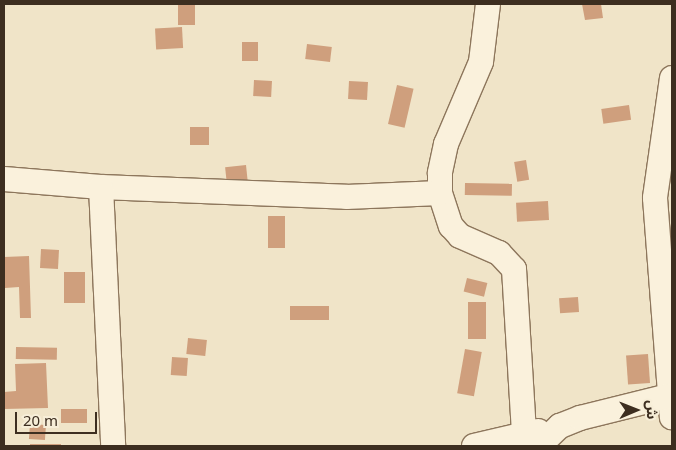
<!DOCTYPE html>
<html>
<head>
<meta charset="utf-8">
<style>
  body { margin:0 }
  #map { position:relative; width:676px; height:450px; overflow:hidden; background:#f0e4c8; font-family:Georgia,"Noto Sans Arabic",serif }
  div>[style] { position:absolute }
  .building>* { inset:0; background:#cf9f7d; transform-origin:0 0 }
  .roads { filter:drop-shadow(1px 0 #8d765c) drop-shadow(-1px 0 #8d765c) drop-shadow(0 1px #8d765c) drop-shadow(0 -1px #8d765c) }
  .minor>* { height:24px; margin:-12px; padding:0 12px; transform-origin:12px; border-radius:12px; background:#faf1dc }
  span { translate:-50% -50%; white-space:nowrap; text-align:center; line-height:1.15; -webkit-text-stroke:4.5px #f7eed8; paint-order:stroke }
  .frame { position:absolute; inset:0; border:5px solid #3d2e20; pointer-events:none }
  .north { position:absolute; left:611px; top:385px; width:50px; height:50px; -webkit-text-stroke:4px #f7eed8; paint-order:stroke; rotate:89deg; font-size:14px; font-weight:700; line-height:20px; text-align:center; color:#3d2e20 }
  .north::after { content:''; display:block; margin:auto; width:18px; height:22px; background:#3d2e20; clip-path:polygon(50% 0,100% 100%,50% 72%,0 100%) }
  .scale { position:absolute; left:15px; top:412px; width:82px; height:22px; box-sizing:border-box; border:2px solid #3d2e20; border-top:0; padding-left:6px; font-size:15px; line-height:18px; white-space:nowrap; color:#3d2e20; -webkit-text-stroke:4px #f7eed8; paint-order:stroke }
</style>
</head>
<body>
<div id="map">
  <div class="building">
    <div style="left:178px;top:4px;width:17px;height:21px"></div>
    <div style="clip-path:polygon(582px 4px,601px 4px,603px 18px,585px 20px)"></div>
    <div style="left:182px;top:27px;width:21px;height:27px;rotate:87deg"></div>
    <div style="left:242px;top:42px;width:16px;height:19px"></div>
    <div style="left:307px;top:44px;width:25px;height:15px;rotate:7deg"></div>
    <div style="left:254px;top:80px;width:18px;height:16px;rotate:3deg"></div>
    <div style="left:349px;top:81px;width:19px;height:18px;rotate:3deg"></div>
    <div style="left:397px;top:85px;width:17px;height:40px;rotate:13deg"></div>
    <div style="left:629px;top:105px;width:15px;height:28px;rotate:82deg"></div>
    <div style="left:190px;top:127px;width:19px;height:18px"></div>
    <div style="left:526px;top:160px;width:20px;height:12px;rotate:81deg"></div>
    <div style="left:246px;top:165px;width:20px;height:21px;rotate:84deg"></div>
    <div style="left:465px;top:183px;width:47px;height:12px;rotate:1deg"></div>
    <div style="left:548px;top:201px;width:19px;height:32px;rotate:87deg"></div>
    <div style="left:268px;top:216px;width:17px;height:32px"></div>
    <div style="left:41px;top:249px;width:18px;height:19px;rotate:3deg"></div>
    <div style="clip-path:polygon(29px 256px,31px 318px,20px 318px,19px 287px,5px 288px,4px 257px)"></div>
    <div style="left:64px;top:272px;width:21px;height:31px"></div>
    <div style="left:467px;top:278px;width:21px;height:14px;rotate:14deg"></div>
    <div style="left:578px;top:297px;width:15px;height:19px;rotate:86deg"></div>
    <div style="left:468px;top:302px;width:18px;height:37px"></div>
    <div style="left:290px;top:306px;width:39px;height:14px"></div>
    <div style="left:188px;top:338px;width:19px;height:16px;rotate:6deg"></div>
    <div style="left:16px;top:347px;width:41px;height:12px;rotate:1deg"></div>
    <div style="left:465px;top:349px;width:17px;height:45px;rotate:10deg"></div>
    <div style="left:648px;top:354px;width:29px;height:22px;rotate:86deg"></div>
    <div style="left:172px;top:357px;width:16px;height:18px;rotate:4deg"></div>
    <div style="clip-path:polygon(46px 363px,48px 408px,4px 409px,4px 392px,16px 391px,15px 364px)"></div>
    <div style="left:87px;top:409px;width:14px;height:26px;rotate:90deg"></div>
    <div style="left:30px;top:424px;width:16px;height:15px;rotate:4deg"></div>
    <div style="left:30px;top:444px;width:31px;height:2px"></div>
  </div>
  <div class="roads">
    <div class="minor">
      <div style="left:488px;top:4px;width:58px;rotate:96.9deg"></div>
      <div style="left:481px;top:62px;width:89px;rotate:113.1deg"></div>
      <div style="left:446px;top:144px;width:30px;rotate:102deg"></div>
      <div style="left:440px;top:173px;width:20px;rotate:90deg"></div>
      <div style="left:440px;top:193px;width:35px;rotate:72deg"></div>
      <div style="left:451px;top:226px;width:13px;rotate:48deg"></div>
      <div style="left:460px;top:236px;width:43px;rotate:23.6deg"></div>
      <div style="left:499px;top:253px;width:22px;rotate:47deg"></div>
      <div style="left:514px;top:269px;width:164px;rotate:86.5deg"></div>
      <div style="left:672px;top:78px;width:121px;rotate:98.1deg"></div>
      <div style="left:655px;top:198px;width:220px;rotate:85.6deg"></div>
      <div style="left:4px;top:179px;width:97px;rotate:4.7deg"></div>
      <div style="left:101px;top:187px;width:245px;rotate:2.3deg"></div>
      <div style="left:346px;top:197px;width:94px;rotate:-2.4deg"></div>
      <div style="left:101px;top:187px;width:259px;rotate:87.3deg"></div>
      <div style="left:474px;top:446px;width:66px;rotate:-13.2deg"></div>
      <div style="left:539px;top:446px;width:29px;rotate:-44deg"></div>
      <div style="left:560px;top:426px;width:22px;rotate:-22deg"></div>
      <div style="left:580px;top:418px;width:91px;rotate:-14deg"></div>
    </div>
  </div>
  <div class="frame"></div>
  <div class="north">ش</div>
  <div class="scale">20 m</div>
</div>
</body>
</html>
